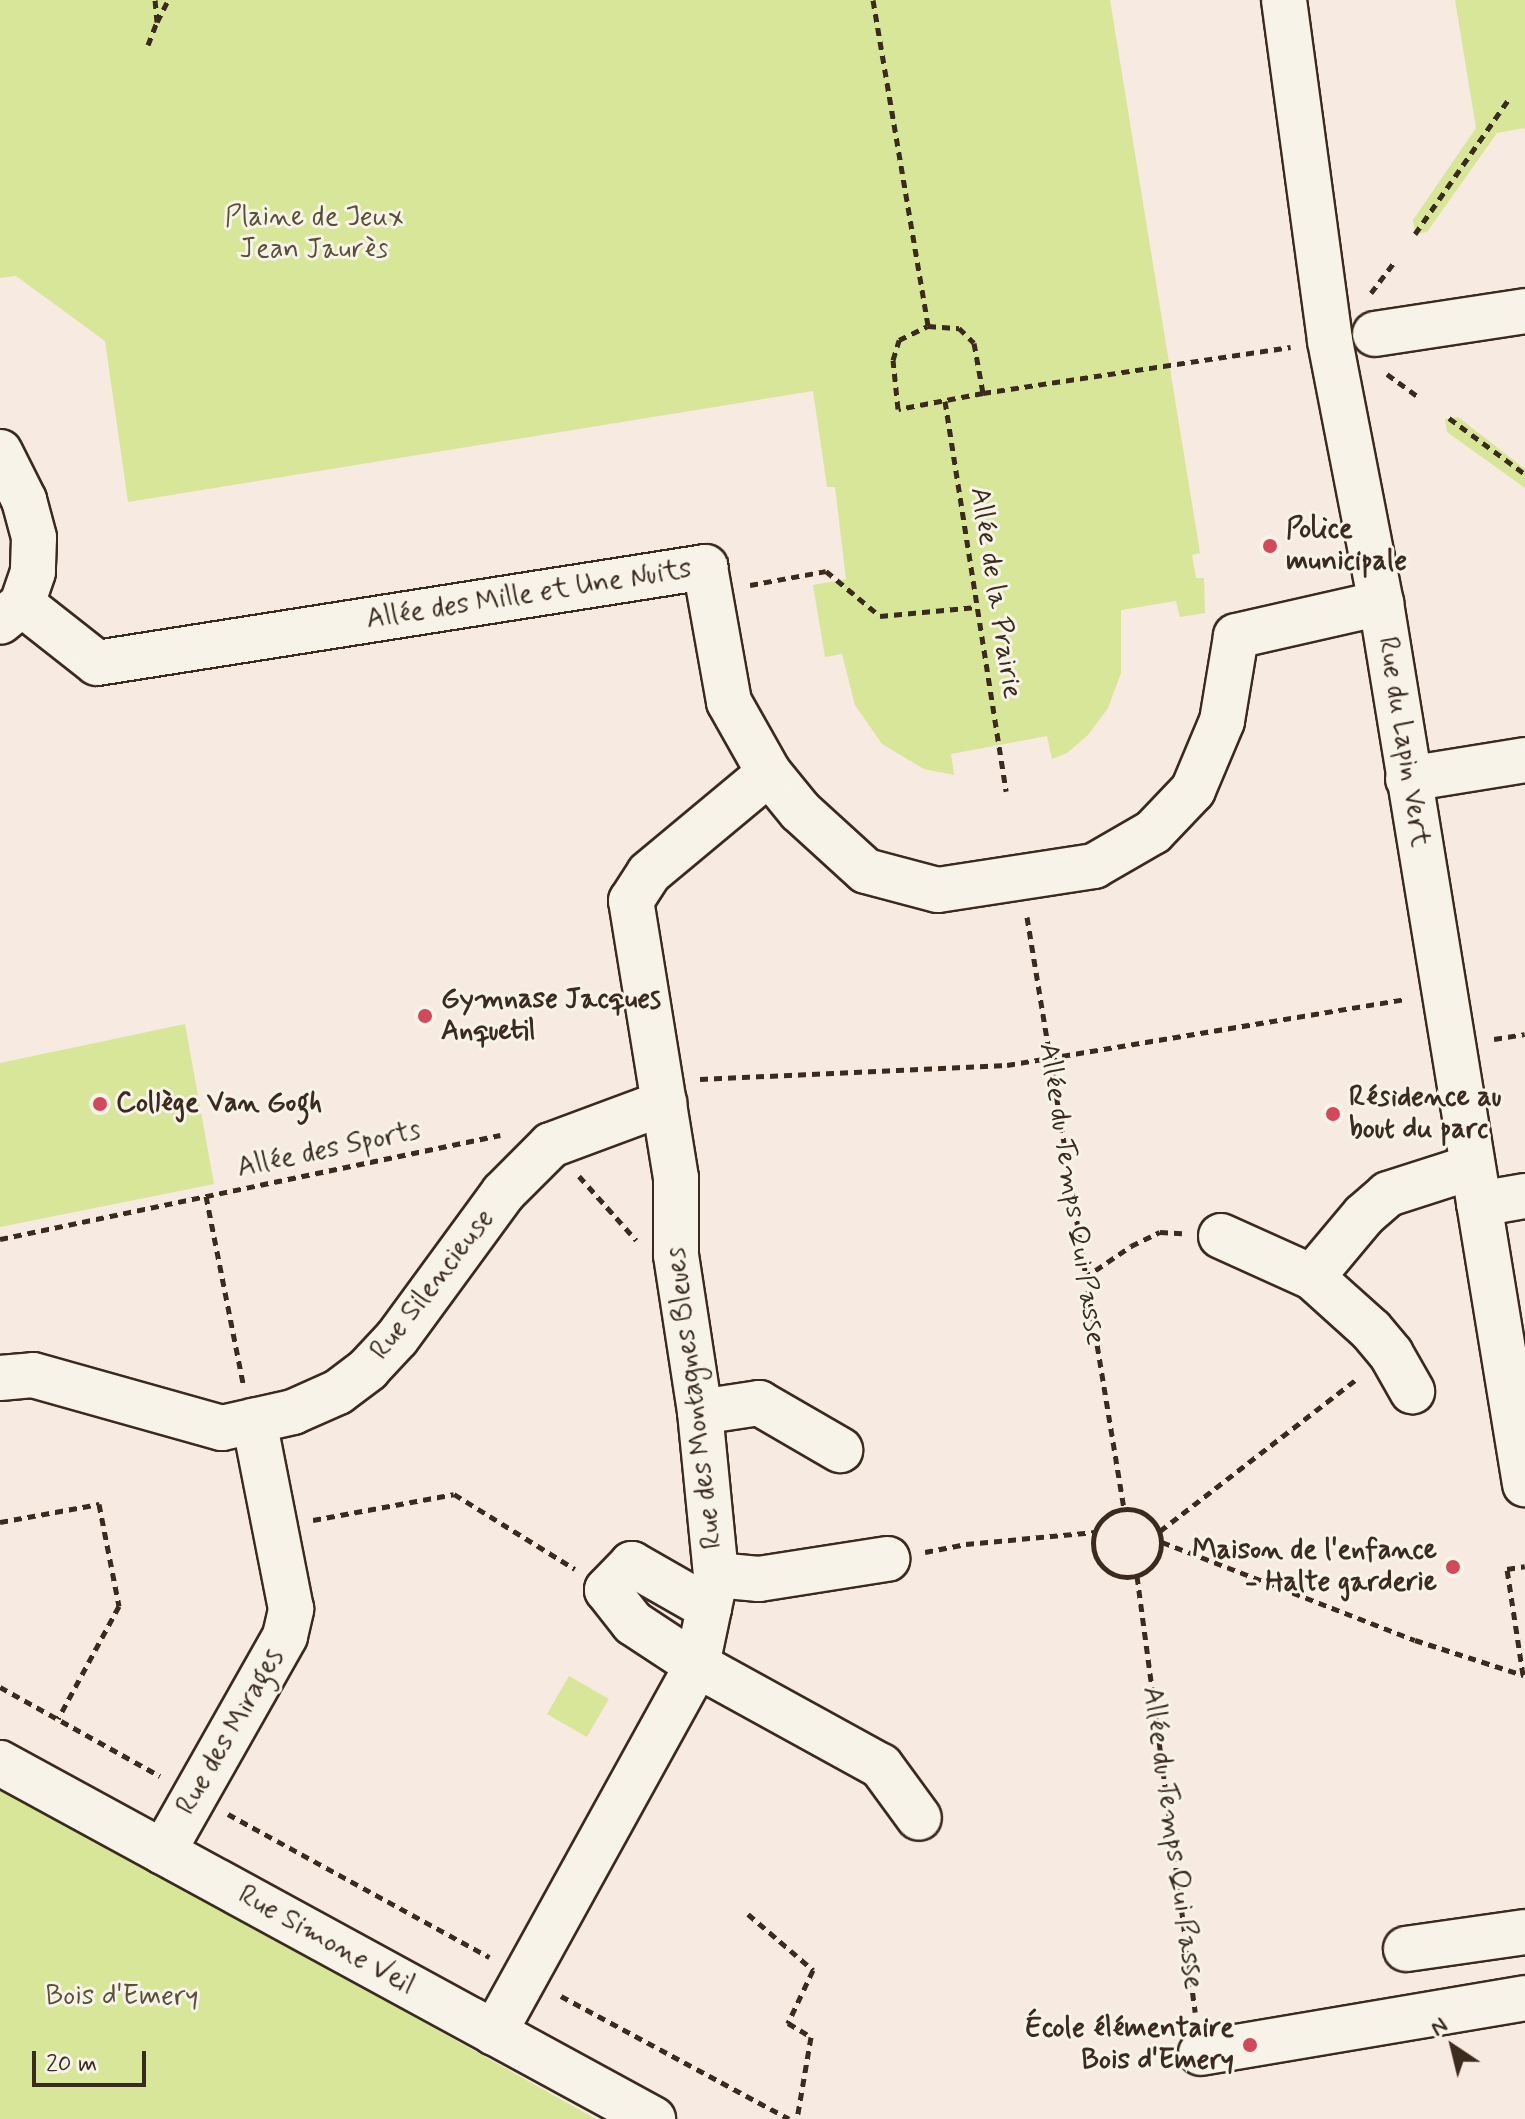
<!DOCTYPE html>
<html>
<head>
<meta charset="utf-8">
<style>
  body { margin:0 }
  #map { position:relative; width:1525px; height:2119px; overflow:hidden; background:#f7eae0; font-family:Mynerve,sans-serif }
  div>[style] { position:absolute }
  .green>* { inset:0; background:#d7e699; transform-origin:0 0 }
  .path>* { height:5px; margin-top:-2.5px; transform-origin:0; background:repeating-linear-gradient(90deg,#3b2a1e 0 8px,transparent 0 14px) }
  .path>.ring { margin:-2.5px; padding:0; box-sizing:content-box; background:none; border:5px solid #3b2a1e; border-radius:50% }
  .roads { filter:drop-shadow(2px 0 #3b2a1e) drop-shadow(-2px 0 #3b2a1e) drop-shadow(0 2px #3b2a1e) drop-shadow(0 -2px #3b2a1e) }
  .minor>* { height:44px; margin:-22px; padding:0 22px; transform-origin:22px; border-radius:22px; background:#f7f3e8 }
  .dots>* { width:22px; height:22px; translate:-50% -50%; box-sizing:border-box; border:4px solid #f7f3e8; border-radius:50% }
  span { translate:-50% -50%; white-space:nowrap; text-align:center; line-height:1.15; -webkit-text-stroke:6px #f7f3e8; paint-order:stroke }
  .park-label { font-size:28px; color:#5a5037 }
  .poi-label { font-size:28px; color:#3b2a1e; font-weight:700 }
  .left { translate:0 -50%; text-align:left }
  .right { translate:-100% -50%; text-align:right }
  .street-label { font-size:28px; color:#3b2a1e }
  .north { position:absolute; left:1413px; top:2007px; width:80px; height:80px; -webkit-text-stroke:6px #f7f3e8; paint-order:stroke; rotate:325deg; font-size:22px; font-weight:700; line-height:32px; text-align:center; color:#3b2a1e }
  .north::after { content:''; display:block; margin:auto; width:28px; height:36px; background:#3b2a1e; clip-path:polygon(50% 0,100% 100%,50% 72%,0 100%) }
  .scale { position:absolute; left:32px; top:2051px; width:114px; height:36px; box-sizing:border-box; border:4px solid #3b2a1e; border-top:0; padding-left:10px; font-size:24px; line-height:28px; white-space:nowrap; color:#3b2a1e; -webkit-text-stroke:6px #f7f3e8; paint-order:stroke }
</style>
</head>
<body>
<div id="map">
  <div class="green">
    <div style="clip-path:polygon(0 0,1110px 0,1200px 553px,1192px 555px,1196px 578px,1204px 578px,1205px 613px,1180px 617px,1176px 601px,1121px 610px,1121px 673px,1108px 708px,1088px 735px,1067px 753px,1052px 759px,1047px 736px,951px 754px,954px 775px,924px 769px,882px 744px,855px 705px,842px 654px,825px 657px,813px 585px,846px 579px,835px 487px,827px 487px,813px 391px,128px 502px,105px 341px,16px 276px,0 278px)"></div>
    <div style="clip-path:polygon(1455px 0,1525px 0,1525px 128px,1497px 133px,1427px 232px,1415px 234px,1413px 220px,1476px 128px)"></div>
    <div style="clip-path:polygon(1458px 417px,1525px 469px,1525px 488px,1447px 432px,1445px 419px)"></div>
    <div style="clip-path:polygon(185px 1024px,214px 1184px,0 1227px,0 1063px)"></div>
    <div style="left:569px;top:1676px;width:46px;height:44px;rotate:30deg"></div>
    <div style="clip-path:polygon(0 1789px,423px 2022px,596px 2119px,0 2119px)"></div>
  </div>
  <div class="path">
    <div style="left:873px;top:0;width:331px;rotate:80.4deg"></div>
    <div style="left:157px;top:22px;width:25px;rotate:-63deg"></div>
    <div style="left:148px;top:45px;width:25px;rotate:-69deg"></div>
    <div style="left:157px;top:22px;width:22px;rotate:-95deg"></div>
    <div style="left:1415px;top:234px;width:165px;rotate:-55.2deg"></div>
    <div style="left:1371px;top:293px;width:41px;rotate:-52.9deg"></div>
    <div style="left:928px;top:326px;width:31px;rotate:4deg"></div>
    <div style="left:959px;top:328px;width:21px;rotate:45deg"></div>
    <div style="left:974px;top:343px;width:51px;rotate:79.8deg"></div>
    <div style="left:983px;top:393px;width:86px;rotate:169.3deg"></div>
    <div style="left:898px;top:409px;width:49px;rotate:-95.8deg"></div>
    <div style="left:893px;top:360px;width:21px;rotate:-73deg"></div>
    <div style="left:899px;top:340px;width:32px;rotate:-26deg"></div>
    <div style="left:1387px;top:374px;width:39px;rotate:36deg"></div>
    <div style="left:983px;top:393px;width:311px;rotate:-8.5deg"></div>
    <div style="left:945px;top:401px;width:395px;rotate:81.1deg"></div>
    <div style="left:1449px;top:418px;width:94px;rotate:36.4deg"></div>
    <div style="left:750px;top:585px;width:77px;rotate:-10.4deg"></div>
    <div style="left:826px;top:571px;width:70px;rotate:39.8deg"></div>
    <div style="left:880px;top:616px;width:97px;rotate:-5.3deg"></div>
    <div style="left:1027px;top:917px;width:600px;rotate:80.69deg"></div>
    <div style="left:1494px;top:1039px;width:31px;rotate:-9deg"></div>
    <div style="left:700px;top:1079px;width:307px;rotate:-2.6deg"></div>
    <div style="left:1007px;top:1065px;width:402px;rotate:-9.4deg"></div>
    <div style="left:579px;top:1176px;width:86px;rotate:48.3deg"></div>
    <div style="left:206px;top:1196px;width:191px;rotate:78.8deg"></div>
    <div style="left:0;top:1239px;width:511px;rotate:-11.75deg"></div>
    <div style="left:1084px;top:1278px;width:57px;rotate:-34.2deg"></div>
    <div style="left:1131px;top:1246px;width:32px;rotate:-26deg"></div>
    <div style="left:1160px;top:1232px;width:22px;rotate:3deg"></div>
    <div class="ring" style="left:1093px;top:1509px;width:63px;height:63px"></div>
    <div style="left:313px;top:1520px;width:143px;rotate:-10.4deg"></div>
    <div style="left:454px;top:1494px;width:142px;rotate:31.8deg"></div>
    <div style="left:0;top:1522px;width:101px;rotate:-10.3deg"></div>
    <div style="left:99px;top:1504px;width:104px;rotate:78.9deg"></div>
    <div style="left:119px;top:1606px;width:128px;rotate:118.4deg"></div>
    <div style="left:1160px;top:1531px;width:250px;rotate:-37.7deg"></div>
    <div style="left:1162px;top:1542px;width:271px;rotate:21.2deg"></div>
    <div style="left:1415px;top:1640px;width:114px;rotate:18deg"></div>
    <div style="left:1523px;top:1675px;width:107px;rotate:-98.6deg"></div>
    <div style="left:1507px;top:1569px;width:18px;rotate:-9deg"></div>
    <div style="left:925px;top:1552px;width:42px;rotate:-11deg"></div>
    <div style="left:966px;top:1544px;width:130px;rotate:-5.3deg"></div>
    <div style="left:1137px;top:1576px;width:440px;rotate:82.4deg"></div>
    <div style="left:0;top:1687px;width:183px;rotate:29.1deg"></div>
    <div style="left:228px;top:1814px;width:298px;rotate:28.7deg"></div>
    <div style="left:748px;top:1914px;width:86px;rotate:40.7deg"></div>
    <div style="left:813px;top:1970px;width:59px;rotate:115.3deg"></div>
    <div style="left:788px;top:2023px;width:27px;rotate:31deg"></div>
    <div style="left:811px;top:2037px;width:83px;rotate:99.7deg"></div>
    <div style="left:561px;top:1996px;width:259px;rotate:28.3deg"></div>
  </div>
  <div class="roads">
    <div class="minor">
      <div style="left:1284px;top:0;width:344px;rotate:82.3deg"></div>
      <div style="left:1330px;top:341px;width:267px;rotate:79deg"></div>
      <div style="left:1381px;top:603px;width:893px;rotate:80.72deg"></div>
      <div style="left:1375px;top:334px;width:152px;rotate:-8.7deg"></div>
      <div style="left:0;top:452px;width:54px;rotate:63.4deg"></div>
      <div style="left:24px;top:500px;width:39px;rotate:75deg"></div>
      <div style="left:34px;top:538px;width:34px;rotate:92deg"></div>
      <div style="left:33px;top:572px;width:34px;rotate:109deg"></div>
      <div style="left:22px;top:604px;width:28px;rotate:141deg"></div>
      <div style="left:22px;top:604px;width:95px;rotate:38.2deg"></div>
      <div style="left:97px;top:663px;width:616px;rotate:-8.97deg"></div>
      <div style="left:705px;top:567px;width:137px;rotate:79.9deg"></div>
      <div style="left:729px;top:702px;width:81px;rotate:60.6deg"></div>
      <div style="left:769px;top:773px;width:49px;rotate:50.8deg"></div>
      <div style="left:800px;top:811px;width:89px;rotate:42.3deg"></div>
      <div style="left:866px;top:871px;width:74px;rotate:14.8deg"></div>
      <div style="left:938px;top:890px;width:158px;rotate:-8.7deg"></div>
      <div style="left:1094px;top:866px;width:68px;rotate:-30deg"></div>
      <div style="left:1153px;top:832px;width:58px;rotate:-46.4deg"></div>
      <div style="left:1193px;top:790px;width:75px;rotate:-67.2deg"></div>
      <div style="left:1222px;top:721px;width:86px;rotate:-80.6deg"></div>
      <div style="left:1236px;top:636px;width:149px;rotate:-12.8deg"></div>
      <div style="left:1408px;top:779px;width:119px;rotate:-9.2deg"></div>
      <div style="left:1479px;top:1204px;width:47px;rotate:-9.9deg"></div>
      <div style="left:1221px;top:1236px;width:100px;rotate:24.3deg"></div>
      <div style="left:1312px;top:1277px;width:79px;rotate:41.9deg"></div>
      <div style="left:1371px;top:1330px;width:31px;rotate:50deg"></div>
      <div style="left:1391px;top:1354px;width:43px;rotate:60.4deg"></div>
      <div style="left:1312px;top:1277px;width:81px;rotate:-50deg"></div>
      <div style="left:1364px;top:1215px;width:32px;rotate:-41deg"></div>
      <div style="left:1388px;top:1194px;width:88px;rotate:-17.8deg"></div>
      <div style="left:0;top:1378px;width:33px;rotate:-5deg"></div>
      <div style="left:33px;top:1375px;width:196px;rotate:15.7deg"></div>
      <div style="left:222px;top:1428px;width:73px;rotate:-12.7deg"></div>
      <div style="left:293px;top:1412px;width:49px;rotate:-24deg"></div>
      <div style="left:338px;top:1392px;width:38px;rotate:-37deg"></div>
      <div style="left:368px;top:1369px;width:42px;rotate:-46.9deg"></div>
      <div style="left:397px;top:1338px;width:180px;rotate:-53.8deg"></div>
      <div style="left:503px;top:1193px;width:68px;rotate:-45deg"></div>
      <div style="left:551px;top:1145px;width:121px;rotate:-20.4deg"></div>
      <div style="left:700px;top:1412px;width:60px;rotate:-8.7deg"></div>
      <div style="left:759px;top:1403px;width:94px;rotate:30.1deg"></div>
      <div style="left:716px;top:1575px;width:43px;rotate:5.3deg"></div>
      <div style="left:759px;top:1579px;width:130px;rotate:-8.9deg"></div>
      <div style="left:709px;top:1608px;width:89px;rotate:-150.3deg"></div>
      <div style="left:632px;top:1564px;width:36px;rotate:134deg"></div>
      <div style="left:607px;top:1590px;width:42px;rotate:51.8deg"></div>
      <div style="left:633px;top:1623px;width:77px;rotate:33.3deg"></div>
      <div style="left:697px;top:1665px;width:210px;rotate:28.8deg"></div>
      <div style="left:881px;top:1766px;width:64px;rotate:53.8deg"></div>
      <div style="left:0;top:1763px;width:744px;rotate:28.6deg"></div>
      <div style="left:163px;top:1852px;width:248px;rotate:-60.5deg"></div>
      <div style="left:285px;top:1636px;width:28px;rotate:-77deg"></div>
      <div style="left:291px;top:1609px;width:192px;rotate:-101.1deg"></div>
      <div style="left:1406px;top:1949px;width:120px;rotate:-8.1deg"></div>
      <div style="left:494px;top:2033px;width:420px;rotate:-61.1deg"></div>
      <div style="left:697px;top:1665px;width:58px;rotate:-78.1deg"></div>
      <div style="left:709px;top:1608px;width:34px;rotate:-78deg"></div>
      <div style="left:716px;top:1575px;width:164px;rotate:-95.6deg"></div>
      <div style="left:700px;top:1412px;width:159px;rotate:-98.7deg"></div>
      <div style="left:676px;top:1255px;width:77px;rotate:-90deg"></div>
      <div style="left:676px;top:1178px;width:281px;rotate:-99.2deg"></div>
      <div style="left:631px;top:901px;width:33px;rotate:-57deg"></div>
      <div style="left:649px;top:873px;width:156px;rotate:-39.8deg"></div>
      <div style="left:1201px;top:2053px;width:329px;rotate:-9.6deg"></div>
    </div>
  </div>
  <div class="dots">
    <div style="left:1270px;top:546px;background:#d1495b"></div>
    <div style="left:425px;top:1016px;background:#d1495b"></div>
    <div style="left:100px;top:1104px;background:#d1495b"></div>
    <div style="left:1333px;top:1114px;background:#d1495b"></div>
    <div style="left:1453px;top:1567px;background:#d1495b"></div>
    <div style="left:1250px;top:2045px;background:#d1495b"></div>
  </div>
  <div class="park-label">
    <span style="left:314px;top:234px">Plaine de Jeux<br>Jean Jaurès</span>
    <span style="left:122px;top:1997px">Bois d'Emery</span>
  </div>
  <div class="poi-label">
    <span class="left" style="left:1286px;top:546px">Police<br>municipale</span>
    <span class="left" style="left:441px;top:1016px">Gymnase Jacques<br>Anquetil</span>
    <span class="left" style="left:1349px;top:1114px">Résidence au<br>bout du parc</span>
    <span class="left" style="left:116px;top:1104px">Collège Van Gogh</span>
    <span class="right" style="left:1437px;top:1567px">Maison de l'enfance<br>- Halte garderie</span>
    <span class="right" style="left:1234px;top:2045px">École élémentaire<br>Bois d'Emery</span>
  </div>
  <div class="street-label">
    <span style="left:995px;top:593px;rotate:81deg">Allée de la Prairie</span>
    <span style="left:529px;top:595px;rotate:-9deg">Allée des Mille et Une Nuits</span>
    <span style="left:1403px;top:742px;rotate:81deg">Rue du Lapin Vert</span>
    <span style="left:329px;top:1150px;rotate:-12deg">Allée des Sports</span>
    <span style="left:1071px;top:1194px;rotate:81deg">Allée du Temps Qui Passe</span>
    <span style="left:433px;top:1285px;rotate:-52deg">Rue Silencieuse</span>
    <span style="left:695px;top:1398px;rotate:-97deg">Rue des Montagnes Bleues</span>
    <span style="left:231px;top:1732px;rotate:-60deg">Rue des Mirages</span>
    <span style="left:1172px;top:1838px;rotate:82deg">Allée du Temps Qui Passe</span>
    <span style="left:326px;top:1941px;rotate:29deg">Rue Simone Veil</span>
  </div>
  <div class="north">N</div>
  <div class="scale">20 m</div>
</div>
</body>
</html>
